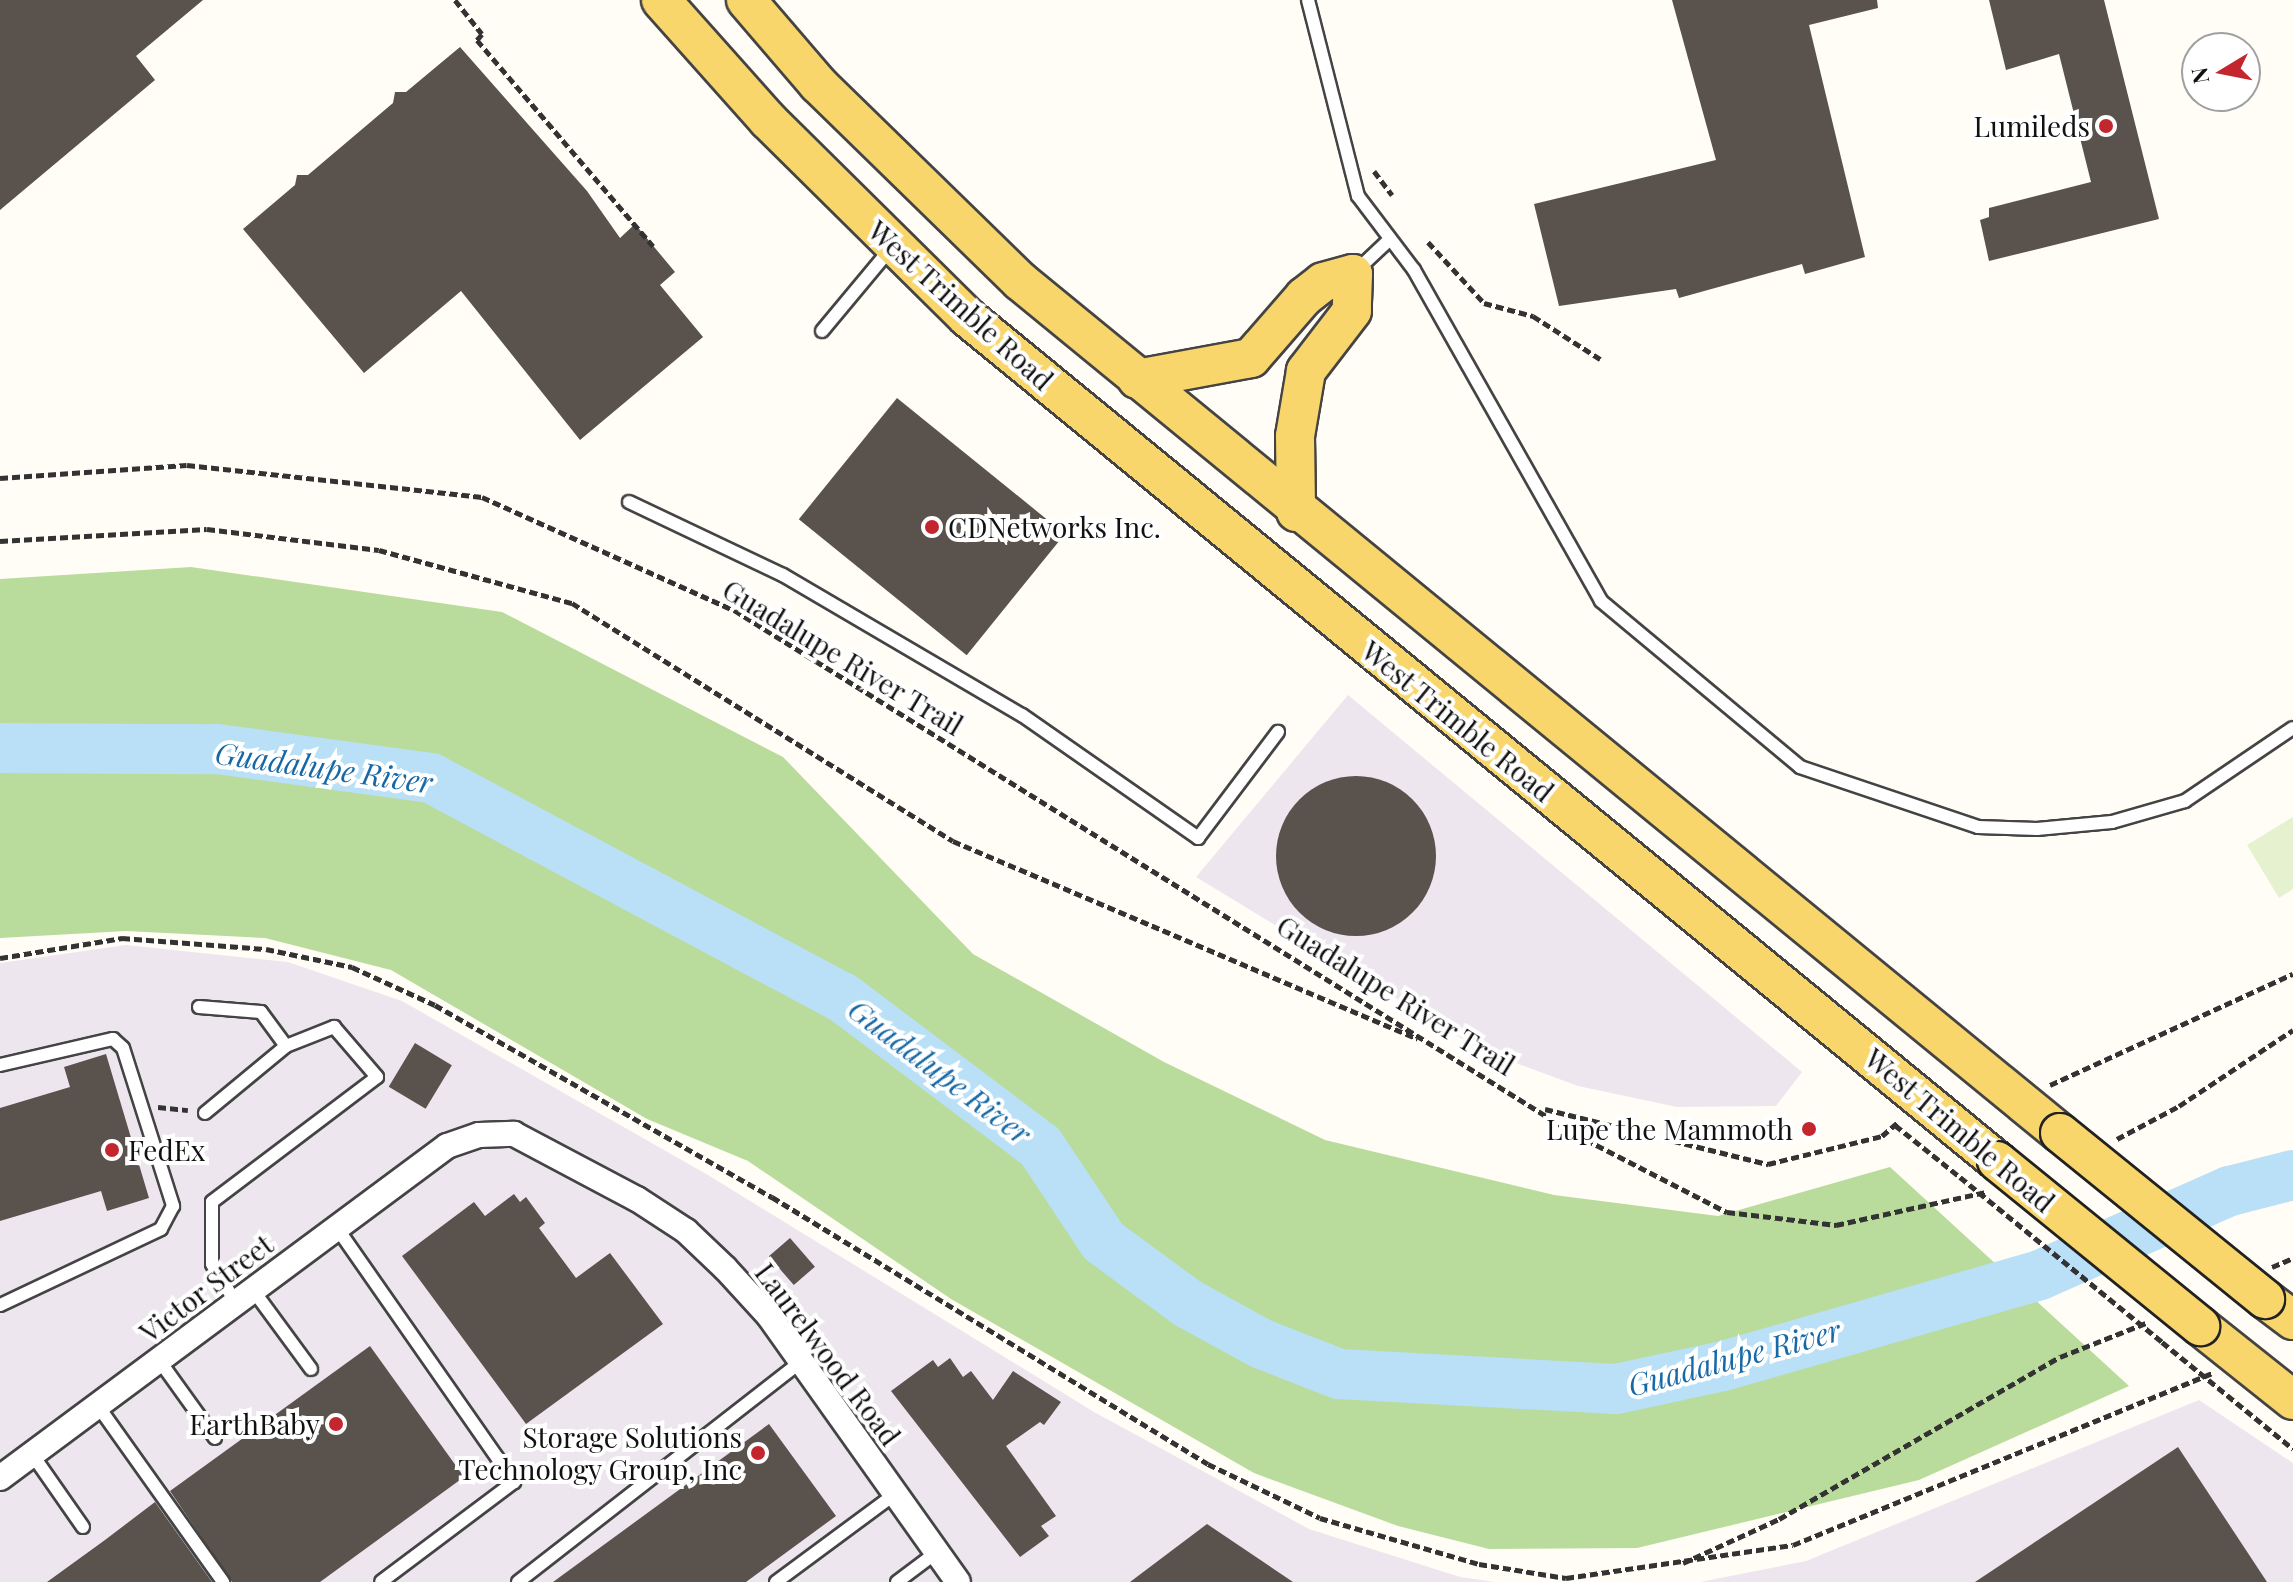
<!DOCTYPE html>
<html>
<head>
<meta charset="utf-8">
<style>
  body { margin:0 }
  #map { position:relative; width:2293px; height:1582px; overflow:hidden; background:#fffdf5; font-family:"Playfair Display",serif }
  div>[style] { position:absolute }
  .industrial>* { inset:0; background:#eee6ef }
  .forest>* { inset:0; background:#b9dc9c }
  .pitch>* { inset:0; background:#e6f2cf }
  .river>* { height:50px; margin:-25px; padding:0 25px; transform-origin:25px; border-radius:25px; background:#b9e0f7 }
  .building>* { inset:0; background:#5a524d; transform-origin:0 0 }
  .round { border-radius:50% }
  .path>* { height:5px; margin-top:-2.5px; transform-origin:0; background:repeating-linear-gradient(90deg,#333 0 8px,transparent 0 12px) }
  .roads { filter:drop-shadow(2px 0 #444) drop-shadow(-2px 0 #444) drop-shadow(0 2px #444) drop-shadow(0 -2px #444) }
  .service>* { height:12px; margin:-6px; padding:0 6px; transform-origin:6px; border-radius:6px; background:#fff }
  .minor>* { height:24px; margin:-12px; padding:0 12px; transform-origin:12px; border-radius:12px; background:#fff }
  .primary>* { height:38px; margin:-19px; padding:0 19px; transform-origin:19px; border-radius:19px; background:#f9d66b }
  .path-bridge>* { height:5px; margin-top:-2.5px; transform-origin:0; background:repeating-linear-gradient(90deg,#333 0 8px,transparent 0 12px) }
  .bridges { filter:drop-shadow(2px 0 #222) drop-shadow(-2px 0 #222) drop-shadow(0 2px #222) drop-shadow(0 -2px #222) }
  .primary-bridge>* { height:38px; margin:-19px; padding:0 19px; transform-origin:19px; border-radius:19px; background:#f9d66b }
  .dots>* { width:22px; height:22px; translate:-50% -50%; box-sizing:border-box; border:4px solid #fff; border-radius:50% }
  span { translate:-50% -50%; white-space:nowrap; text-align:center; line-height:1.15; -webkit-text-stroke:8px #fff; paint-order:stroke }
  .poi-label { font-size:28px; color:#111 }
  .right { translate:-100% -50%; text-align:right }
  .left { translate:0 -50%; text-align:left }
  .street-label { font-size:28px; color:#111 }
  .water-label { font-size:30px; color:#1768a6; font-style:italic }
  .north { position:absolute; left:2181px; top:32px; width:80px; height:80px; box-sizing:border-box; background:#fff; border:2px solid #a0a0a0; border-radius:50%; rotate:260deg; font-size:22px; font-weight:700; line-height:32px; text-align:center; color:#111 }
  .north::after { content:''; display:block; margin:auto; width:28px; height:36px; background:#c4262e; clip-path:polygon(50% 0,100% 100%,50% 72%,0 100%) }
</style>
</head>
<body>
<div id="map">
  <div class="industrial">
    <div style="clip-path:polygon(1348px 695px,1802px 1072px,1776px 1106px,1677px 1107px,1578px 1086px,1481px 1050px,1196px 877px)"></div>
    <div style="clip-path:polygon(126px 945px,288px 962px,402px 1001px,708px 1175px,1094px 1412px,1309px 1529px,1460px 1577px,1495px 1582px,0 1582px,0 963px)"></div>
    <div style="clip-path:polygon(2199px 1400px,2293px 1463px,2293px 1582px,1700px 1582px,1806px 1561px)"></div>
  </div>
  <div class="forest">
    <div style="clip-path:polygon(191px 567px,502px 612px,783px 757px,973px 954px,1164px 1062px,1325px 1140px,1554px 1195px,1718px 1216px,1890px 1167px,2129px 1386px,1919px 1480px,1637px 1548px,1489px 1549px,1398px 1526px,1254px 1473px,951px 1299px,748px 1161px,647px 1119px,391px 970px,265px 938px,126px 931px,0 938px,0 579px)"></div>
  </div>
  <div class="pitch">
    <div style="clip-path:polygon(2293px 817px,2293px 889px,2279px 898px,2247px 845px)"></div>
  </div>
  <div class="river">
    <div style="left:0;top:748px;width:217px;rotate:0.3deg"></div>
    <div style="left:217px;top:749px;width:216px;rotate:7.7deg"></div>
    <div style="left:431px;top:778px;width:466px;rotate:28.1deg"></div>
    <div style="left:842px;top:997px;width:248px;rotate:37deg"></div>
    <div style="left:1040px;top:1146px;width:114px;rotate:56.4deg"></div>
    <div style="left:1103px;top:1241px;width:104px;rotate:36.4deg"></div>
    <div style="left:1187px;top:1303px;width:85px;rotate:28.7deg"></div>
    <div style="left:1262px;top:1344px;width:83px;rotate:21.3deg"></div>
    <div style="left:1339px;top:1374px;width:277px;rotate:3.1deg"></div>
    <div style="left:1616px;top:1389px;width:109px;rotate:-12.1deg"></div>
    <div style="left:1723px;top:1366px;width:330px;rotate:-16deg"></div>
    <div style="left:2040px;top:1275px;width:208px;rotate:-23.9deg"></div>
    <div style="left:2230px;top:1191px;width:65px;rotate:-14.3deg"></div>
  </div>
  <div class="building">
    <div style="clip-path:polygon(0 0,203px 0,136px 56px,155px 80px,0 210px)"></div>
    <div style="clip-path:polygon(1672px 0,1877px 0,1878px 8px,1809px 25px,1865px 257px,1805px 274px,1802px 264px,1679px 298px,1676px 289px,1559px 306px,1534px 204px,1716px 160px)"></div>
    <div style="clip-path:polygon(1989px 0,2104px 0,2159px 219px,1989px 261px,1980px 220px,1989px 217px,1989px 208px,2091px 182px,2059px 54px,2006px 70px)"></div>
    <div style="clip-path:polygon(460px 47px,587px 191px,620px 238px,635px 224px,675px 272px,660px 285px,703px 337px,580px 440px,461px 291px,364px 373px,243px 229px,295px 185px,297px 175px,308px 175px,393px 103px,395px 92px,406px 92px)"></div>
    <div style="left:897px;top:398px;width:216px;height:156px;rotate:39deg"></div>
    <div class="round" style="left:1276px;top:776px;width:160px;height:160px"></div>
    <div style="left:415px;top:1043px;width:43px;height:51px;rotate:31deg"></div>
    <div style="clip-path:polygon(106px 1054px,149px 1198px,107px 1211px,101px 1191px,0 1221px,0 1108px,70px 1087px,64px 1067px)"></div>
    <div style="clip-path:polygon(514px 1194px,520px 1202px,526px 1197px,545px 1223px,539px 1228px,576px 1278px,610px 1253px,663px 1324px,526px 1424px,402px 1256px,474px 1202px,485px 1216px)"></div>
    <div style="left:790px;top:1238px;width:38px;height:28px;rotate:49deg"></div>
    <div style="clip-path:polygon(370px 1346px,464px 1477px,320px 1582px,232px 1582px,170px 1491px)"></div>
    <div style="clip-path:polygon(950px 1358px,963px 1377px,971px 1371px,993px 1400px,1013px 1371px,1061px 1402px,1044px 1425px,1040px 1422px,1006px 1446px,1056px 1516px,1041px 1526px,1049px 1536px,1020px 1557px,891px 1391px,933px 1360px,938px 1367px)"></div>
    <div style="clip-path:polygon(769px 1424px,836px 1516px,746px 1582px,553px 1582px)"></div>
    <div style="clip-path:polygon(2178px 1447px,2267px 1582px,1975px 1582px)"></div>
    <div style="clip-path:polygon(155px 1502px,212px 1582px,47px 1582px,105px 1540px)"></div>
    <div style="clip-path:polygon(1207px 1524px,1293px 1582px,1130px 1582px)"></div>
  </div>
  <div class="path">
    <div style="left:455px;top:0;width:43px;rotate:51.5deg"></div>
    <div style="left:482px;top:34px;width:8px;rotate:130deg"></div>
    <div style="left:477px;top:40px;width:271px;rotate:49.5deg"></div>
    <div style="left:1374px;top:171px;width:30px;rotate:53deg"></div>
    <div style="left:1428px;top:242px;width:83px;rotate:47.4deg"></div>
    <div style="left:1484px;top:303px;width:51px;rotate:14.9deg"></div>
    <div style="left:1533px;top:316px;width:80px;rotate:32.7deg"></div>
    <div style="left:0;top:478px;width:187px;rotate:-4deg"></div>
    <div style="left:187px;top:465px;width:297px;rotate:6.2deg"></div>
    <div style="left:482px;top:497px;width:276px;rotate:24.2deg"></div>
    <div style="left:734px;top:610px;width:991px;rotate:31.93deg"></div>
    <div style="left:1575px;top:1134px;width:171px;rotate:27.2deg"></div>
    <div style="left:1727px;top:1212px;width:110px;rotate:6.8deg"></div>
    <div style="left:1836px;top:1225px;width:154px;rotate:-12.4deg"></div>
    <div style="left:0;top:541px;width:207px;rotate:-3.3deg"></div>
    <div style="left:207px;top:529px;width:173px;rotate:7deg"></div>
    <div style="left:379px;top:550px;width:200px;rotate:15.4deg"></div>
    <div style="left:572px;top:603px;width:449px;rotate:32deg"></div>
    <div style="left:953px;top:841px;width:505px;rotate:23.06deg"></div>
    <div style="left:0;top:958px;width:124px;rotate:-9.3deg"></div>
    <div style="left:122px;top:938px;width:144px;rotate:4.4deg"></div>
    <div style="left:266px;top:949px;width:88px;rotate:11.8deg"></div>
    <div style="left:352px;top:967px;width:91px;rotate:24.6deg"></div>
    <div style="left:435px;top:1005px;width:388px;rotate:29.7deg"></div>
    <div style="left:772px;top:1197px;width:511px;rotate:31.48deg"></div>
    <div style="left:1208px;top:1464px;width:124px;rotate:25.7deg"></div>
    <div style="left:1320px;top:1518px;width:166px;rotate:16.1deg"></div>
    <div style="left:1479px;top:1564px;width:88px;rotate:9.1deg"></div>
    <div style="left:1566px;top:1578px;width:229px;rotate:-8.3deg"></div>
    <div style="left:1793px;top:1545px;width:453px;rotate:-22.3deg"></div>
    <div style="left:2050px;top:1085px;width:267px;rotate:-24.6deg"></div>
    <div style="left:158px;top:1107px;width:30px;rotate:6deg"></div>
    <div style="left:1545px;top:1109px;width:230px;rotate:13.9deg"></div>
    <div style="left:1768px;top:1164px;width:117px;rotate:-13.8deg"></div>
    <div style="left:1882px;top:1136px;width:23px;rotate:-41deg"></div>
    <div style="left:1895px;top:1125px;width:83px;rotate:38.7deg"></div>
    <div style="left:2117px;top:1139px;width:70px;rotate:-28deg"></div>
    <div style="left:2179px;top:1106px;width:137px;rotate:-33.7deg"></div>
    <div style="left:2272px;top:1267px;width:23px;rotate:-23deg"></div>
    <div style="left:2162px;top:1342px;width:169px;rotate:39.2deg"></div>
    <div style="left:1683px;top:1563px;width:106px;rotate:-24.6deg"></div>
    <div style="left:1779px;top:1519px;width:324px;rotate:-30deg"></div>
    <div style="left:2060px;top:1357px;width:92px;rotate:-21.6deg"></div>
  </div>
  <div class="roads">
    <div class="service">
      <div style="left:1308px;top:0;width:202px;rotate:75.7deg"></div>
      <div style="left:1358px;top:196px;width:93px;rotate:52.9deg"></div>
      <div style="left:1414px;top:270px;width:380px;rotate:60.5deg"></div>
      <div style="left:1601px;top:601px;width:259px;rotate:39.8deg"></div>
      <div style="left:1800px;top:767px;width:188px;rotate:18.6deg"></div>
      <div style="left:1978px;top:827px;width:59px;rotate:1.9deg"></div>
      <div style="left:2037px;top:829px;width:75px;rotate:-5.3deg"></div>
      <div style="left:2112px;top:822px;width:76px;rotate:-16deg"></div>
      <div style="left:2185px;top:801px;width:130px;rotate:-34.1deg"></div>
      <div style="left:1355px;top:272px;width:48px;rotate:-43.3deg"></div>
      <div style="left:822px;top:331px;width:109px;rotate:-50.2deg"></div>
      <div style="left:629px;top:502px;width:170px;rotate:25.4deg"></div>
      <div style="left:783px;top:575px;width:277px;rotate:30.4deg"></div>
      <div style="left:1022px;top:715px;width:215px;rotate:34.9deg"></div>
      <div style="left:1198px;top:838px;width:133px;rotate:-53deg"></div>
      <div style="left:199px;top:1007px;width:62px;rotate:4.6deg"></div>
      <div style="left:261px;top:1012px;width:42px;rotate:53.7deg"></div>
      <div style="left:0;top:1065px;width:116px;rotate:-13deg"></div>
      <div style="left:113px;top:1039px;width:13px;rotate:42deg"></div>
      <div style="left:123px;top:1048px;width:166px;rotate:72.4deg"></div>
      <div style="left:173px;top:1206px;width:26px;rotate:118deg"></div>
      <div style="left:161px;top:1229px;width:178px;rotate:154.7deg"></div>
      <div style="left:205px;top:1113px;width:105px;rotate:-39.6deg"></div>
      <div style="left:286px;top:1046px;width:52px;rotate:-21.6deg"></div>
      <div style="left:334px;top:1027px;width:66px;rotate:49.3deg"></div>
      <div style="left:377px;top:1077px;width:207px;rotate:142.9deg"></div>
      <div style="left:212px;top:1202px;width:62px;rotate:90deg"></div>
      <div style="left:212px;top:1264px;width:46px;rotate:58.4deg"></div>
      <div style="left:337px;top:1228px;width:310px;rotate:55.1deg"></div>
      <div style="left:514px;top:1482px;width:166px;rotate:143.1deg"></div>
      <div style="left:253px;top:1290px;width:98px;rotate:53.7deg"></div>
      <div style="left:159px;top:1360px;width:96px;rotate:54.3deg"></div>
      <div style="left:98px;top:1406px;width:216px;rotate:54.6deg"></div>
      <div style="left:32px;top:1454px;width:89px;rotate:55.1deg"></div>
      <div style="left:518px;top:1582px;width:358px;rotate:-37.9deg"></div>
      <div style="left:776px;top:1582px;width:148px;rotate:-36.5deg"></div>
      <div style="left:897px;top:1582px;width:50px;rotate:-36.9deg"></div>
    </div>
    <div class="minor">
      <div style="left:0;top:1478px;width:557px;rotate:-36.6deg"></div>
      <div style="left:447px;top:1146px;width:34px;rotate:-19deg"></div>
      <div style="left:479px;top:1135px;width:35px;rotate:-2deg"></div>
      <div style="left:514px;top:1134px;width:139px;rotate:27.9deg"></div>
      <div style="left:637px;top:1199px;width:59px;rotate:33.1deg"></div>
      <div style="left:686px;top:1231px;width:54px;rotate:43.5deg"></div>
      <div style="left:725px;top:1268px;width:65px;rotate:47.5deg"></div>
      <div style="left:769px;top:1316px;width:326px;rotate:54.6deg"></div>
    </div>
    <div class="primary">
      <div style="left:661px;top:0;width:161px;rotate:48.3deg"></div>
      <div style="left:768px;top:120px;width:280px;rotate:44.7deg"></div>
      <div style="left:967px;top:317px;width:1332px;rotate:39.33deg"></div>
      <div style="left:746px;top:0;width:111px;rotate:49.4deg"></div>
      <div style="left:818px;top:84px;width:282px;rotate:44.3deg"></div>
      <div style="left:1020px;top:281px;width:1344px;rotate:39.33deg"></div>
      <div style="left:1137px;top:379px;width:116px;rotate:-10.4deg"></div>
      <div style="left:1251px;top:358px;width:81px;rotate:-49deg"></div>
      <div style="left:1304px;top:297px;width:24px;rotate:-38deg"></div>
      <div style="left:1323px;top:282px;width:31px;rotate:-15deg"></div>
      <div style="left:1353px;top:274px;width:37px;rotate:92deg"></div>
      <div style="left:1352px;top:311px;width:76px;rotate:127.5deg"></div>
      <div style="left:1306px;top:371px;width:66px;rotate:99.6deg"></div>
      <div style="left:1295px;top:436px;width:76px;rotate:89.2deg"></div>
      <div style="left:2265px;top:1299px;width:35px;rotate:37deg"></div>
      <div style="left:2200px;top:1326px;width:119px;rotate:38.5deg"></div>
    </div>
  </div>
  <div class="path-bridge">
    <div style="left:1960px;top:1177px;width:261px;rotate:39.2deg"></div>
  </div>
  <div class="bridges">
    <div class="primary-bridge">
      <div style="left:2060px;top:1133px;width:264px;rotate:39deg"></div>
      <div style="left:1997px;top:1161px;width:262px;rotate:39.1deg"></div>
    </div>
  </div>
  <div class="dots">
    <div style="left:2106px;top:126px;background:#c4262e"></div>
    <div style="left:932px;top:527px;background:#c4262e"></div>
    <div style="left:1809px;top:1129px;background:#c4262e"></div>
    <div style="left:112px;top:1150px;background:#c4262e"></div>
    <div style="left:336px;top:1424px;background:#c4262e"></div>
    <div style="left:758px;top:1453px;background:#c4262e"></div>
  </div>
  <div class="poi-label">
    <span class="right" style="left:2090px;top:126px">Lumileds</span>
    <span class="left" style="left:948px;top:527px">CDNetworks Inc.</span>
    <span class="right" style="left:1793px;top:1129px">Lupe the Mammoth</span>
    <span class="left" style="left:128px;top:1150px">FedEx</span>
    <span class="right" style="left:320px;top:1424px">EarthBaby</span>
    <span class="right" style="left:742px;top:1453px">Storage Solutions<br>Technology Group, Inc</span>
  </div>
  <div class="street-label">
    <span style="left:961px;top:305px;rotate:42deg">West Trimble Road</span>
    <span style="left:843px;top:657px;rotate:31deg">Guadalupe River Trail</span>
    <span style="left:1458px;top:721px;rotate:39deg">West Trimble Road</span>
    <span style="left:1396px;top:995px;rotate:32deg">Guadalupe River Trail</span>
    <span style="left:1960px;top:1130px;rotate:40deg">West Trimble Road</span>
    <span style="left:206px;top:1288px;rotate:-37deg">Victor Street</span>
    <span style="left:828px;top:1354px;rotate:53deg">Laurelwood Road</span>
  </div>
  <div class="water-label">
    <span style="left:324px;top:767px;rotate:8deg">Guadalupe River</span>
    <span style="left:940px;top:1071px;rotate:37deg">Guadalupe River</span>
    <span style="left:1734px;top:1357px;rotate:-15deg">Guadalupe River</span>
  </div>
  <div class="north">N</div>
</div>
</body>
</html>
